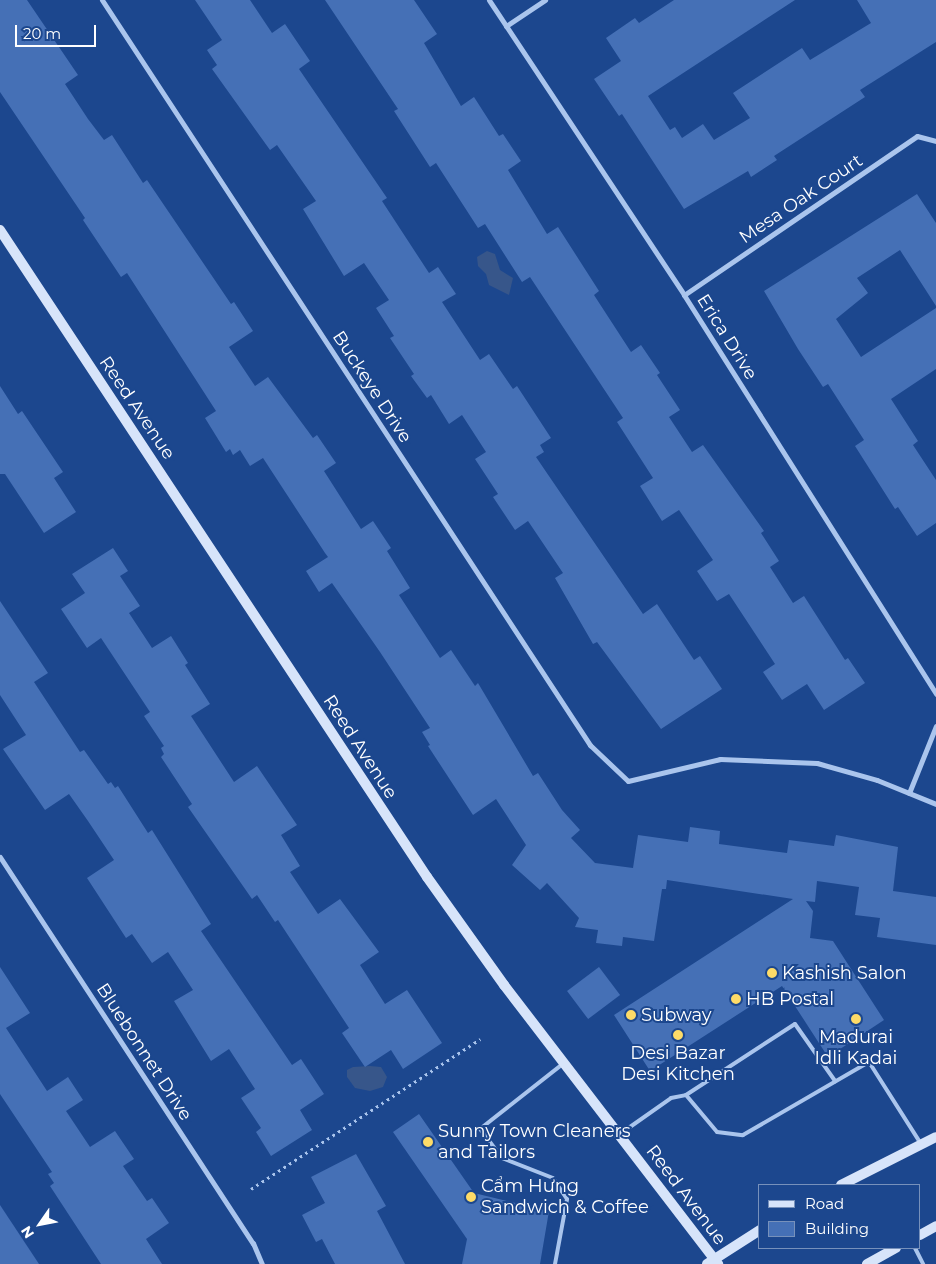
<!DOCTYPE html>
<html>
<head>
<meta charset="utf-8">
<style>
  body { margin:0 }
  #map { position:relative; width:936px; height:1264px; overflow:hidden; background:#1c478e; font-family:Montserrat,sans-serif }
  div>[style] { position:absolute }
  .water>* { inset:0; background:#37568a }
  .building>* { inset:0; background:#4570b6; transform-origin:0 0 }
  .path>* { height:3px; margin-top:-1.5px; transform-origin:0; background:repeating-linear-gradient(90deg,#aac5ed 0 2.5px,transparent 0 6.5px) }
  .service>* { height:4px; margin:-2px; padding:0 2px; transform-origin:2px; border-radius:2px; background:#aac5ed }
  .minor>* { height:5px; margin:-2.5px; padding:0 2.5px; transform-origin:2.5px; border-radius:2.5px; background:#aac5ed }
  .secondary>* { height:10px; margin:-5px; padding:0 5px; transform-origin:5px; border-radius:5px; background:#d7e4fa }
  .dots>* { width:14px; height:14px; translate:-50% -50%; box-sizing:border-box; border:2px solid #1c478e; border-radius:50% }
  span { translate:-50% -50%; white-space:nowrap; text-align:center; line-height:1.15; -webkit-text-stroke:4px #1c478e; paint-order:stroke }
  .street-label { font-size:18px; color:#fff }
  .poi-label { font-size:18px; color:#fff }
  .left { translate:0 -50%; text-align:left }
  .legend { position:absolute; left:758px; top:1184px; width:162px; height:65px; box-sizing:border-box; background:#1c478e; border:1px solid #7791bb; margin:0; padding:6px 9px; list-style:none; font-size:15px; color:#fff }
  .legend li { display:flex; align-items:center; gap:10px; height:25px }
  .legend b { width:25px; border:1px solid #7791bb }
  .north { position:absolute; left:15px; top:1199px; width:50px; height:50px; -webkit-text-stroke:4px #1c478e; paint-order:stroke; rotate:237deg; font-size:14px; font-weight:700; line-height:20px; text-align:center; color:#fff }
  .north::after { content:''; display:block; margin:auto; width:18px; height:22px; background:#fff; clip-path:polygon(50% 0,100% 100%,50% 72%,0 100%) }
  .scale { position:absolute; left:15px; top:25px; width:81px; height:22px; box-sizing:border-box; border:2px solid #fff; border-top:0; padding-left:6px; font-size:15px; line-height:18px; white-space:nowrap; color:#fff; -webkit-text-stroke:4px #1c478e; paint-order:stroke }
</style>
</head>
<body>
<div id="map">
  <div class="water">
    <div style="clip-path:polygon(487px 251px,495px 254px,500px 270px,513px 278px,509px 295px,489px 285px,486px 274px,478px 266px,477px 257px)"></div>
    <div style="clip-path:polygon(370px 1066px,381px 1067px,387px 1077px,383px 1087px,370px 1091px,355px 1088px,347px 1077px,347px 1070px,353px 1067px)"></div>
  </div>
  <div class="building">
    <div style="clip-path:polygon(0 0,27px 0,78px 75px,65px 84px,88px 119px,104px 140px,112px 135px,143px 183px,147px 180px,231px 304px,234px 302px,253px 331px,229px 347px,255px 386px,268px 377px,313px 438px,317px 435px,336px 463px,324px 471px,361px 529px,373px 521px,391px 548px,387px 551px,410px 588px,399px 595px,440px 658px,451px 650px,475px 686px,478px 683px,533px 776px,538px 773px,562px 810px,580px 830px,571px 838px,595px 863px,633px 868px,638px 835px,688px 842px,690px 827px,720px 831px,719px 844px,787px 853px,789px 840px,834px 846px,836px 835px,898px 847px,893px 891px,936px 897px,936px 945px,877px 937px,880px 918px,855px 915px,859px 887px,817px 881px,815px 902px,806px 901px,813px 911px,810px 938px,833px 941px,884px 1020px,828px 1057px,782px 986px,650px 1071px,614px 1015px,793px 899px,667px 880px,666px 889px,662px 889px,654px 941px,623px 937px,622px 946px,596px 943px,598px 930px,575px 927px,579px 918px,547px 883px,540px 890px,512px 865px,526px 845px,496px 799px,473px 815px,428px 746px,430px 745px,422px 732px,430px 728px,380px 652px,332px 583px,319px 592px,306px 571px,328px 557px,325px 553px,263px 458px,250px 466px,240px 450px,233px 455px,230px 449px,226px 452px,205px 418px,216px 411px,127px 273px,121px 277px,83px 220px,85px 218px,0 92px)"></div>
    <div style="clip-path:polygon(195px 0,250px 0,272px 33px,285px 24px,310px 61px,299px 69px,387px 198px,382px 201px,429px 273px,438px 267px,456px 294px,442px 302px,480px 360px,489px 354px,513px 389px,517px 386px,551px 438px,540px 445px,544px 452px,536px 457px,643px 614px,657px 604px,694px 660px,700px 656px,722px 689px,661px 729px,597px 642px,593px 644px,555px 578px,563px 573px,528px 521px,515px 530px,493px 497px,498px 494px,475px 459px,486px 452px,462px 415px,449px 424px,431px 395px,427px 398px,411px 376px,414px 374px,390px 338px,394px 336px,376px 308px,389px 300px,364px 263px,344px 276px,303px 209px,316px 201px,277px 145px,270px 150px,212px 69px,217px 65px,207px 50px,222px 40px)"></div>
    <div style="clip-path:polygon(325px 0,414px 0,437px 34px,424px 43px,461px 106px,474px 97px,499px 136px,503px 134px,521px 161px,508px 170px,547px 234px,558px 227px,599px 291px,594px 295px,631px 352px,641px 345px,660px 373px,657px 375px,680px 410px,669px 417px,692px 452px,703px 445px,764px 531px,761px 533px,779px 561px,770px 567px,793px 603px,804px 596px,845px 660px,848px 658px,865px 683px,824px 710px,807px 684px,782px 700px,763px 672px,775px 664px,729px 594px,717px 601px,697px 571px,713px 560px,679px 510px,662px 521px,640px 486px,653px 478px,617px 422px,623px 418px,530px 277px,522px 282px,485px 224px,478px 228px,436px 163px,430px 167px,394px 111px,398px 109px)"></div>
    <div style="clip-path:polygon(674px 0,795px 0,648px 96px,670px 130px,675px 127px,682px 138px,703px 124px,714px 140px,750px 118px,733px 93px,802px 48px,810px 60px,871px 23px,857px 0,936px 0,936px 42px,860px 90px,865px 97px,774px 156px,777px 160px,751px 177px,748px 171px,684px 209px,622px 114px,619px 116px,594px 79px,621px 61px,606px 38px,635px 18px,639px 23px)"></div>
    <div style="clip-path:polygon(917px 194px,936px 223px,936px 306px,900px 250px,857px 278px,868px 293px,836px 319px,861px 357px,936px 308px,936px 369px,891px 399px,918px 441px,913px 445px,936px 480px,936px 523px,917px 536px,898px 507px,895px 509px,855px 446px,864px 440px,828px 384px,823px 387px,798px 349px,764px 291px)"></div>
    <div style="clip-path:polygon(0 386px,18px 414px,22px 411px,63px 472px,54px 478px,76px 512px,44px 533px,5px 474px,0 474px)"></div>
    <div style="clip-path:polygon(113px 548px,128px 571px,120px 576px,140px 606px,129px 613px,152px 648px,171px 636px,188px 663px,185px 665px,210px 704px,191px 716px,234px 782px,257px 766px,297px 825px,281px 835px,300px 866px,290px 872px,318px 914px,340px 899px,379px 952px,360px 965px,385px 1004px,407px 990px,442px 1043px,403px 1069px,391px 1050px,365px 1067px,342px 1033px,349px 1028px,278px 920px,275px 922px,257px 895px,252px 899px,188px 807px,192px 804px,161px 757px,164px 754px,161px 748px,164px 746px,144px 716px,150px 712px,101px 638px,87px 648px,61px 609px,85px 593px,72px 574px)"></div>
    <div style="clip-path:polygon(0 601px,48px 673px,34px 682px,80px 752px,84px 750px,108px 784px,111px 782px,115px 788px,118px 786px,148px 833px,152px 830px,211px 924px,201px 931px,292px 1065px,301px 1059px,324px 1094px,300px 1110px,312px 1130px,271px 1156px,256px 1132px,261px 1128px,241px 1098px,255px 1089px,229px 1049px,211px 1061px,174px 1001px,193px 990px,168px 952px,152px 963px,132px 934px,126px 938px,87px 878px,114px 860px,88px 821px,69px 794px,45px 810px,3px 749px,26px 735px,0 695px)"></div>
    <div style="clip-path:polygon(0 967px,30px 1013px,6px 1028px,47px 1091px,68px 1077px,83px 1100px,66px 1111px,90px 1147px,115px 1131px,134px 1159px,123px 1166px,147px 1201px,152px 1198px,169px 1223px,146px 1239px,162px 1264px,101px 1264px,50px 1186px,54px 1183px,48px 1174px,52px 1172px,0 1094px)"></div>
    <div style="left:599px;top:967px;width:35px;height:40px;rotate:53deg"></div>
    <div style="clip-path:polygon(419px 1114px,474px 1193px,549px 1211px,540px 1264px,462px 1264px,467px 1239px,393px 1132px)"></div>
    <div style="clip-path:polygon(356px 1154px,386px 1206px,377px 1211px,405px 1264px,335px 1264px,322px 1239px,316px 1242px,302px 1215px,325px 1203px,311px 1177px)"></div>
    <div style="clip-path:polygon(0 1205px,39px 1264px,0 1264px)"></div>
  </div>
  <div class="path">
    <div style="left:251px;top:1189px;width:274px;rotate:-33.2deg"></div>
  </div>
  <div class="service">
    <div style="left:686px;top:1095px;width:130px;rotate:-33.1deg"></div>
    <div style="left:795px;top:1024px;width:70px;rotate:54.9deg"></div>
    <div style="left:620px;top:1134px;width:62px;rotate:-35.2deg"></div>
    <div style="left:671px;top:1098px;width:15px;rotate:-11deg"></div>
    <div style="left:686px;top:1095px;width:48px;rotate:50deg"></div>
    <div style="left:717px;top:1132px;width:26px;rotate:7deg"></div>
    <div style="left:743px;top:1135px;width:146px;rotate:-30.1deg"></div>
    <div style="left:869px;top:1062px;width:97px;rotate:57.6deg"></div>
    <div style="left:915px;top:1248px;width:18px;rotate:63deg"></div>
    <div style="left:555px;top:1264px;width:66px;rotate:-79.5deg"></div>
    <div style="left:567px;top:1199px;width:25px;rotate:-124deg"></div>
    <div style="left:553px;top:1178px;width:55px;rotate:-158.6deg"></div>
    <div style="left:502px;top:1158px;width:36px;rotate:-127deg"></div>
    <div style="left:480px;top:1129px;width:107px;rotate:-38.2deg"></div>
  </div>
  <div class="minor">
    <div style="left:102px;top:0;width:891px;rotate:56.77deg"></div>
    <div style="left:590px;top:745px;width:52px;rotate:43.5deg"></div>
    <div style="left:628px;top:781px;width:95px;rotate:-13.4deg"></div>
    <div style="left:720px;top:759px;width:97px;rotate:2.4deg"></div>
    <div style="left:817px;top:763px;width:62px;rotate:15.8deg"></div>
    <div style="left:877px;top:780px;width:64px;rotate:22.1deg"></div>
    <div style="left:489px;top:0;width:354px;rotate:56.5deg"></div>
    <div style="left:684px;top:295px;width:472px;rotate:57.7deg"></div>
    <div style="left:506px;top:26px;width:47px;rotate:-33.7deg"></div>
    <div style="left:684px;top:295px;width:282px;rotate:-34.3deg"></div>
    <div style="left:917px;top:136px;width:20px;rotate:15deg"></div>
    <div style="left:909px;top:793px;width:72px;rotate:-68.1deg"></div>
    <div style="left:0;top:857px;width:462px;rotate:56.8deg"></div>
    <div style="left:253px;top:1243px;width:23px;rotate:67deg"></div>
  </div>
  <div class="secondary">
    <div style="left:0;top:230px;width:775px;rotate:56.58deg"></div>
    <div style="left:427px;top:877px;width:133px;rotate:54.5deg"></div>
    <div style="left:504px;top:985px;width:352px;rotate:52.5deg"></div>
    <div style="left:841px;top:1185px;width:106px;rotate:-26.8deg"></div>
    <div style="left:920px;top:1235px;width:18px;rotate:-29deg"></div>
    <div style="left:707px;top:1264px;width:63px;rotate:-32.7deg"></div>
    <div style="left:867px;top:1264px;width:33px;rotate:-29deg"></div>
  </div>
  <div class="dots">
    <div style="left:772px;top:973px;background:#fddb68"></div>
    <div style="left:736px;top:999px;background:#fddb68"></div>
    <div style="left:631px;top:1015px;background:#fddb68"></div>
    <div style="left:856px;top:1019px;background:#fddb68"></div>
    <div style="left:678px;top:1035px;background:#fddb68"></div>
    <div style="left:428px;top:1142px;background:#fddb68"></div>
    <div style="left:471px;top:1197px;background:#fddb68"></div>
  </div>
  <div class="street-label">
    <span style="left:801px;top:199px;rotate:-34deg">Mesa Oak Court</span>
    <span style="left:727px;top:337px;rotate:58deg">Erica Drive</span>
    <span style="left:372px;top:387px;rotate:57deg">Buckeye Drive</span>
    <span style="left:137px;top:408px;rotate:56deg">Reed Avenue</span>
    <span style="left:360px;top:747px;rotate:57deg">Reed Avenue</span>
    <span style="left:144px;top:1052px;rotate:57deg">Bluebonnet Drive</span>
    <span style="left:686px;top:1195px;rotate:53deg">Reed Avenue</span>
  </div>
  <div class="poi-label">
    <span class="left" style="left:782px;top:973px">Kashish Salon</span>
    <span class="left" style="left:746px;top:999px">HB Postal</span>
    <span class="left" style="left:641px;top:1015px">Subway</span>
    <span style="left:856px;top:1048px">Madurai<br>Idli Kadai</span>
    <span style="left:678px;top:1064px">Desi Bazar<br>Desi Kitchen</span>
    <span class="left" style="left:438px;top:1142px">Sunny Town Cleaners<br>and Tailors</span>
    <span class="left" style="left:481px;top:1197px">Cẩm Hưng<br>Sandwich &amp; Coffee</span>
  </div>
  <ul class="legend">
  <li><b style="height:6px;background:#d7e4fa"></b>Road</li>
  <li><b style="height:14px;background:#4570b6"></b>Building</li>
  </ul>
  <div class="north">N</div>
  <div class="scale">20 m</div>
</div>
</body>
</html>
